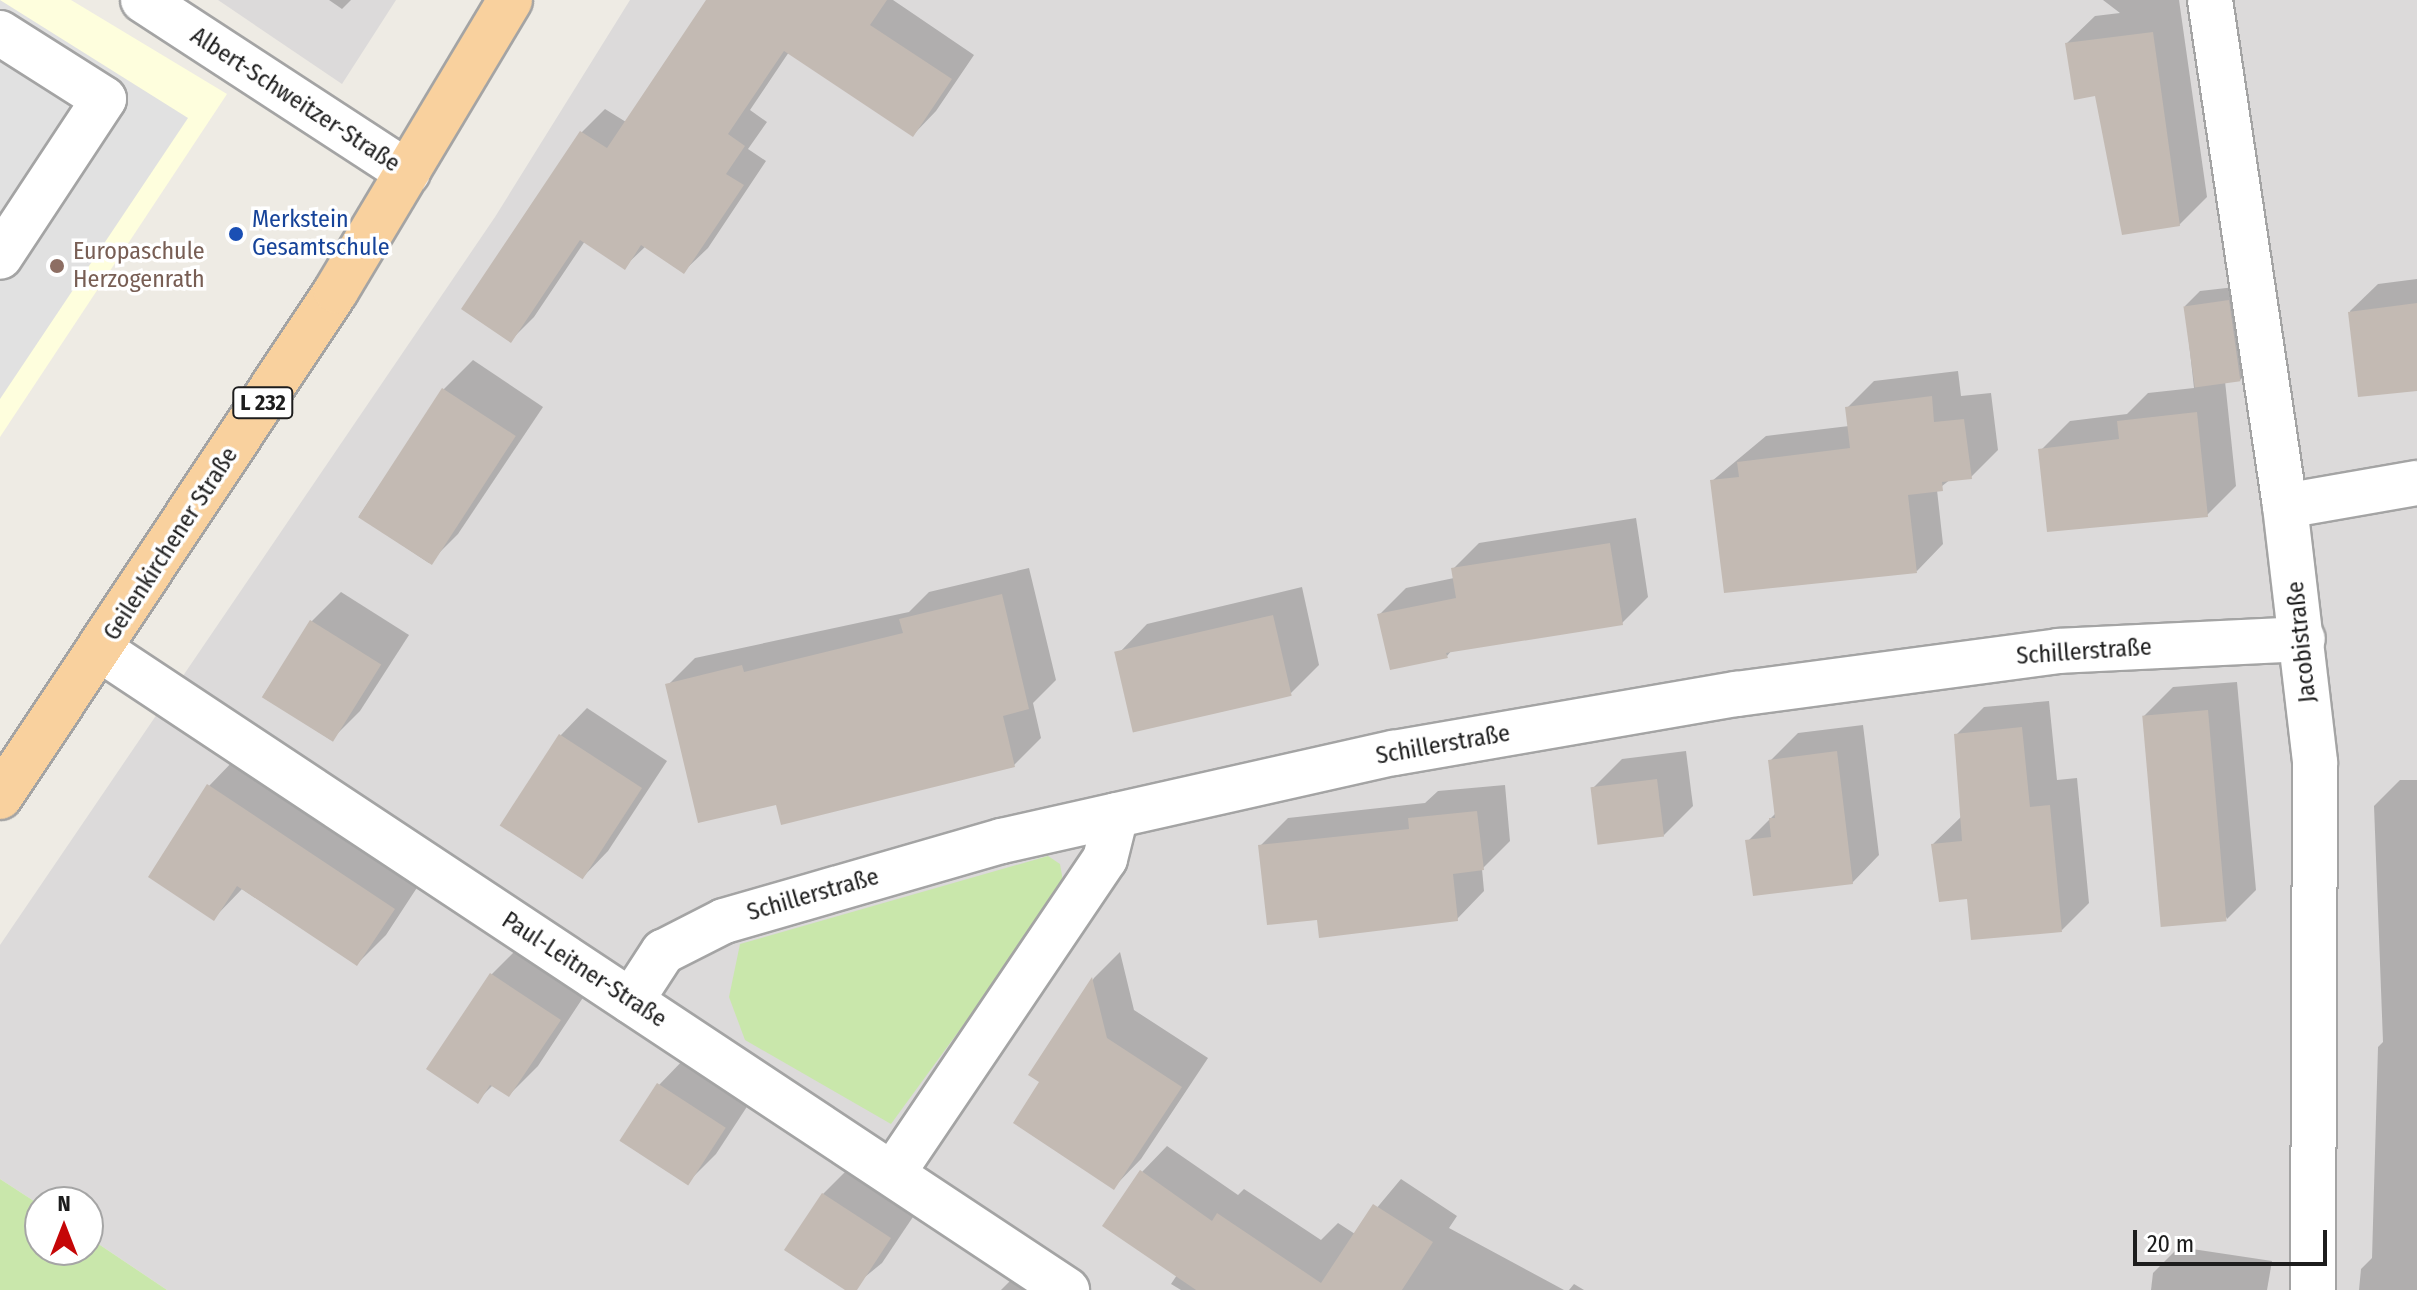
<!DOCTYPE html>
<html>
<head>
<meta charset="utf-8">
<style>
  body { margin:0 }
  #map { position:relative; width:2417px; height:1290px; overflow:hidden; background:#eeebe4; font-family:"Fira Sans Condensed",sans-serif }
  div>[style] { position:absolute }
  .residential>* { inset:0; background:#dcdada }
  .education>* { inset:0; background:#fefedd }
  .grass>* { inset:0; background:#c9e7ab }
  .parking>* { inset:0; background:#e1e1e1 }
  .shadow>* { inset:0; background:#0003 }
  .building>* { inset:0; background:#c3bab3; transform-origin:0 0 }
  .roads { filter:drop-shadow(2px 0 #a4a4a4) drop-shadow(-2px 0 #a4a4a4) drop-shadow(0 2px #a4a4a4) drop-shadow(0 -2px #a4a4a4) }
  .minor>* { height:44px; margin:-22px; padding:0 22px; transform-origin:22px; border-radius:22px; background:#fff }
  .major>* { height:44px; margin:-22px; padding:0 22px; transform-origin:22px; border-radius:22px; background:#f9d19e }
  .dots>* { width:22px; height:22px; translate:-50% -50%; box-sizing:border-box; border:4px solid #fff; border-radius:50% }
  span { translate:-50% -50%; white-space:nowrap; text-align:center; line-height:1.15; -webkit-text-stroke:7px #fff; paint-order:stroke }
  .shield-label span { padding:2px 6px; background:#fff; border:2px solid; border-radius:6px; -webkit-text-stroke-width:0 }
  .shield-label { font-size:22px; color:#1d1d1d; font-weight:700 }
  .street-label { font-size:24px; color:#1d1d1d }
  .transit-label { font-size:24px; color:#164399 }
  .left { translate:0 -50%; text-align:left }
  .education-label { font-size:24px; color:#785e54 }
  .north { position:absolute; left:24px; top:1186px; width:80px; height:80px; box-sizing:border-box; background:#fff; border:2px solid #a5a5a5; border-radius:50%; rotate:0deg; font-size:22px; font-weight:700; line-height:32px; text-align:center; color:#1d1d1d }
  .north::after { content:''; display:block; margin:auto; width:28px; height:36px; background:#c50607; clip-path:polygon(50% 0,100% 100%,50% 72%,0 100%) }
  .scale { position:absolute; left:2133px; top:1230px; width:194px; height:36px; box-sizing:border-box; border:4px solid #1d1d1d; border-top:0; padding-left:10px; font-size:24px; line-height:28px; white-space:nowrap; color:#1d1d1d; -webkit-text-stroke:6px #fff; paint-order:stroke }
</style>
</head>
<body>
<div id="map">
  <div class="residential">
    <div style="clip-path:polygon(218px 0,396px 0,342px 84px)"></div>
    <div style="clip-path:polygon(630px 0,2417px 0,2417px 1290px,167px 1290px,88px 1237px,88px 1202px,40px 1205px,0 1179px,0 945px,495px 217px)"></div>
  </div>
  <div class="education">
    <div style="clip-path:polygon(0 0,71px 0,227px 94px,0 437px)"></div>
  </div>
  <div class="grass">
    <div style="clip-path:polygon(1048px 856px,1060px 864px,1064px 887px,891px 1124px,745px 1040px,729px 997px,740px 944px)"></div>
    <div style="clip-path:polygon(0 1179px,40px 1205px,40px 1250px,88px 1250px,88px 1237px,167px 1290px,0 1290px)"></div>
  </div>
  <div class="parking">
    <div style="clip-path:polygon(0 0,188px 118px,0 399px)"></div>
  </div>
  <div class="shadow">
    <div style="clip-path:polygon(329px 0,351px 0,342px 9px)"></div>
    <div style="clip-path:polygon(708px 0,893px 0,974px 55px,936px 111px,913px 135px,789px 52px,750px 110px,767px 122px,748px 149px,766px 161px,708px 248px,684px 271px,646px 246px,624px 267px,585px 241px,534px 317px,511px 340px,464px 309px,582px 132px,605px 109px,626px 122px)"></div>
    <div style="clip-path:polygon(2103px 0,2179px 0,2207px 197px,2179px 225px,2067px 43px,2095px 16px,2120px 13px)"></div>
    <div style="clip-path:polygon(2417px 279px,2417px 388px,2360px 395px,2350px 311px,2378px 284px)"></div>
    <div style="clip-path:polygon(2244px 286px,2255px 365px,2240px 380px,2225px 381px,2236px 486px,2207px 515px,2041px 450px,2070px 421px,2127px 414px,2148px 393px,2194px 388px,2185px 306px,2200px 291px)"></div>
    <div style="clip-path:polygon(473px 360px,543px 407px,458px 534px,429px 563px,359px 516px,444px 389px)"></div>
    <div style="clip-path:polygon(1958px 371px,1961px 396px,1991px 393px,1998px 450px,1971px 477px,1951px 479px,1937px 490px,1943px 544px,1917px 571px,1712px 481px,1766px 436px,1849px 426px,1847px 408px,1874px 381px)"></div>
    <div style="clip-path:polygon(1636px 518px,1648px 597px,1622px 623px,1452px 650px,1447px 656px,1380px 614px,1406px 588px,1454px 578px,1453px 569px,1479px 543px)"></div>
    <div style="clip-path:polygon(1029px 568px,1056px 680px,1033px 703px,1041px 738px,1014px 765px,783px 823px,777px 802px,668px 685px,695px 658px,909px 612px,929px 592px)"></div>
    <div style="clip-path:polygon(1302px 587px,1319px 665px,1290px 694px,1118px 654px,1147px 624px)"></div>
    <div style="clip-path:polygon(341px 592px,409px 635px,360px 711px,331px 740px,263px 696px,312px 621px)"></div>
    <div style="clip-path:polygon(2237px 682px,2256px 890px,2227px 919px,2144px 716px,2173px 687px)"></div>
    <div style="clip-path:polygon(2049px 701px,2057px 780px,2077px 778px,2089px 903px,2062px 930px,1969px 897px,1933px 844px,1962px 816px,1956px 735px,1984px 707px)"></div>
    <div style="clip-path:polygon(587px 708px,667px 761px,608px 851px,582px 878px,502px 826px,561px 735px)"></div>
    <div style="clip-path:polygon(1863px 725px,1879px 855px,1852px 883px,1748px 841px,1775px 814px,1771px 760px,1798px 733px)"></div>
    <div style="clip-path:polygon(1686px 751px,1693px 806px,1664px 835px,1593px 788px,1622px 759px)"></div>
    <div style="clip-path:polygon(237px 757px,422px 880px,386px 935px,357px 964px,242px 889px,214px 918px,209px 786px)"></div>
    <div style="clip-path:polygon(2400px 780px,2417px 780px,2417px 1290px,2359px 1290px,2361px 1269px,2372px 1258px,2378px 1047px,2383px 1042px,2374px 806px)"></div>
    <div style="clip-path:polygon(1505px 785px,1510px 841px,1482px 869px,1484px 891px,1457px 919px,1261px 845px,1288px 818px,1425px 803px,1438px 791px)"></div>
    <div style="clip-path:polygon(521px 945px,588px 990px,538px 1066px,509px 1095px,493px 1085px,477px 1101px,429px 1069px,492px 974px)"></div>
    <div style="clip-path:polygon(1120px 952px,1134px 1010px,1208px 1058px,1141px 1159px,1114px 1187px,1042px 1082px,1031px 1074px,1094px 978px)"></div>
    <div style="clip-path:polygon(688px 1055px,752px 1099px,716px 1154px,687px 1183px,659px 1085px)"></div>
    <div style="clip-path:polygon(1167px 1146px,1238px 1195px,1244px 1189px,1321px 1240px,1338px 1223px,1355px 1234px,1401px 1179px,1457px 1216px,1449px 1228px,1564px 1290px,1181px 1290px,1171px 1284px,1177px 1275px,1142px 1172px)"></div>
    <div style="clip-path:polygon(852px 1165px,919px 1208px,882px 1263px,849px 1290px,823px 1194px)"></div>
    <div style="clip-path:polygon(2179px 1247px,2272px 1261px,2267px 1290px,2151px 1290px,2153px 1273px)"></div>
    <div style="clip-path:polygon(1017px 1274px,1041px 1290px,1001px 1290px)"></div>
    <div style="clip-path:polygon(1574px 1284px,1584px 1290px,1569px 1290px)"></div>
  </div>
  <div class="building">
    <div style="clip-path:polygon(706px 0,887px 0,870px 25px,952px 79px,913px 137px,784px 51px,728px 134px,745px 146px,726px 174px,744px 185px,684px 274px,641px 245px,625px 270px,580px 240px,511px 343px,461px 309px,580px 131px,607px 148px)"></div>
    <div style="clip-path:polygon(2153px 32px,2180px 226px,2122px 235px,2095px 96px,2074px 100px,2065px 43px)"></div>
    <div style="left:2229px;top:300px;width:82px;height:46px;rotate:82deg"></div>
    <div style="clip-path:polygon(2417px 303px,2417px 391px,2358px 397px,2348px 312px)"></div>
    <div style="left:442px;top:388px;width:88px;height:154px;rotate:33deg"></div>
    <div style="clip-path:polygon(1932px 396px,1934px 422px,1964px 419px,1972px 479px,1942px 482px,1943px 491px,1908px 495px,1917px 573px,1724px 593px,1710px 480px,1739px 477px,1737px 462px,1850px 448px,1845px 407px)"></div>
    <div style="clip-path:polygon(2197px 412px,2208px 517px,2047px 532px,2038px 449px,2119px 439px,2117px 421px)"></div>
    <div style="clip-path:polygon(1610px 543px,1623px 625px,1446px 653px,1448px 658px,1390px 670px,1377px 614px,1456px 598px,1451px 568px)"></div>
    <div style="clip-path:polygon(1002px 594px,1029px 709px,1003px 716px,1015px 767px,781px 825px,776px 805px,698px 823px,665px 684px,742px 665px,744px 672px,903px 633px,899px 619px)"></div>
    <div style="left:1273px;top:615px;width:83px;height:163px;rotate:77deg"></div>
    <div style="left:310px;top:620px;width:84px;height:91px;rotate:32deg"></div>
    <div style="left:2208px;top:710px;width:212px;height:66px;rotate:85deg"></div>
    <div style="clip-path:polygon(2022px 727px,2030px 807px,2050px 805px,2062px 932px,1971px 940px,1967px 899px,1939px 902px,1931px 844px,1962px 841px,1954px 734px)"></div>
    <div style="left:559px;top:734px;width:99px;height:109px;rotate:33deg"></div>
    <div style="clip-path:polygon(1837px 751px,1853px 884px,1753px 896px,1745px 840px,1771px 837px,1769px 818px,1775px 818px,1768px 760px)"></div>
    <div style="left:1657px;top:779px;width:58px;height:67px;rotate:83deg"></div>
    <div style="clip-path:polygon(207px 784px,395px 909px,357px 966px,237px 886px,214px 921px,148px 877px)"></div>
    <div style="clip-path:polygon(1477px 811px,1484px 870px,1453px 874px,1458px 921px,1319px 938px,1317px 920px,1267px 925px,1258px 845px,1409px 829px,1408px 818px)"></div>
    <div style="clip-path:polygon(490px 973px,561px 1020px,509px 1097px,490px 1085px,478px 1104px,426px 1069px)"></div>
    <div style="clip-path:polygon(1092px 977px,1107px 1038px,1182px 1087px,1114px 1190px,1013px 1123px,1039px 1082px,1028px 1075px)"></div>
    <div style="left:657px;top:1083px;width:82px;height:69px;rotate:33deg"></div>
    <div style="clip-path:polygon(1140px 1170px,1212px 1221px,1217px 1213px,1321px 1283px,1373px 1204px,1433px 1242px,1402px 1290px,1196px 1290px,1102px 1226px)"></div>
    <div style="clip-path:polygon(822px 1193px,891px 1238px,857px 1290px,845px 1290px,784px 1250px)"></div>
  </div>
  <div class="roads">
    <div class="minor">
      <div style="left:143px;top:0;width:316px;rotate:33.1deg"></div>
      <div style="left:2210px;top:0;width:512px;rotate:81.57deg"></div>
      <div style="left:2285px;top:506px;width:258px;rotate:83.3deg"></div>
      <div style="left:2315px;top:762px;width:528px;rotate:90.22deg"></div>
      <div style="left:0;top:33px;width:123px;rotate:32.4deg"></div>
      <div style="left:104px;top:99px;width:189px;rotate:123.4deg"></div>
      <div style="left:2285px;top:506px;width:134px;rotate:-9.9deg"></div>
      <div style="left:101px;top:650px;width:1159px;rotate:33.53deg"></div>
      <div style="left:631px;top:1001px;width:59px;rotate:-56.9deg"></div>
      <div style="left:663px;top:952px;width:68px;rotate:-26.9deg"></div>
      <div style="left:724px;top:921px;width:289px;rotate:-16.1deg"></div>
      <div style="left:1002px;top:841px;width:402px;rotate:-12.7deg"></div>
      <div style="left:1394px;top:753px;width:348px;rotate:-9.8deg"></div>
      <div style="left:1737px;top:694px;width:324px;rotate:-7.6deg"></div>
      <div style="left:2058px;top:651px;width:245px;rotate:-2.8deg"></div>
      <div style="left:893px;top:1173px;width:379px;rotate:-56deg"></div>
      <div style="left:1105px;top:859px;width:45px;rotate:-76deg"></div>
    </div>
    <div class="major">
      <div style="left:0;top:797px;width:607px;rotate:-56.41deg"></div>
      <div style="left:336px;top:291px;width:339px;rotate:-59.1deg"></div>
    </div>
  </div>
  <div class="dots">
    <div style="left:236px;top:234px;background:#1a4fb4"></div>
    <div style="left:57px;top:266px;background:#8d6e63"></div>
  </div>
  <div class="shield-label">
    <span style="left:263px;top:403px">L 232</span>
  </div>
  <div class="street-label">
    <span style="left:295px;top:100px;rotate:33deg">Albert-Schweitzer-Straße</span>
    <span style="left:171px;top:544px;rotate:-57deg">Geilenkirchener Straße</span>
    <span style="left:2302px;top:642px;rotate:-96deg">Jacobistraße</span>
    <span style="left:2084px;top:652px;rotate:-4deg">Schillerstraße</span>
    <span style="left:1443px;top:745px;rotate:-10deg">Schillerstraße</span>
    <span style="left:813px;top:895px;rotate:-16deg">Schillerstraße</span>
    <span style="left:584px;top:970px;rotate:33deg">Paul-Leitner-Straße</span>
  </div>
  <div class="transit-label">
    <span class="left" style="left:252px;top:234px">Merkstein<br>Gesamtschule</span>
  </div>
  <div class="education-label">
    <span class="left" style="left:73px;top:266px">Europaschule<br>Herzogenrath</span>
  </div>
  <div class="north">N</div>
  <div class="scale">20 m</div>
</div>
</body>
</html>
